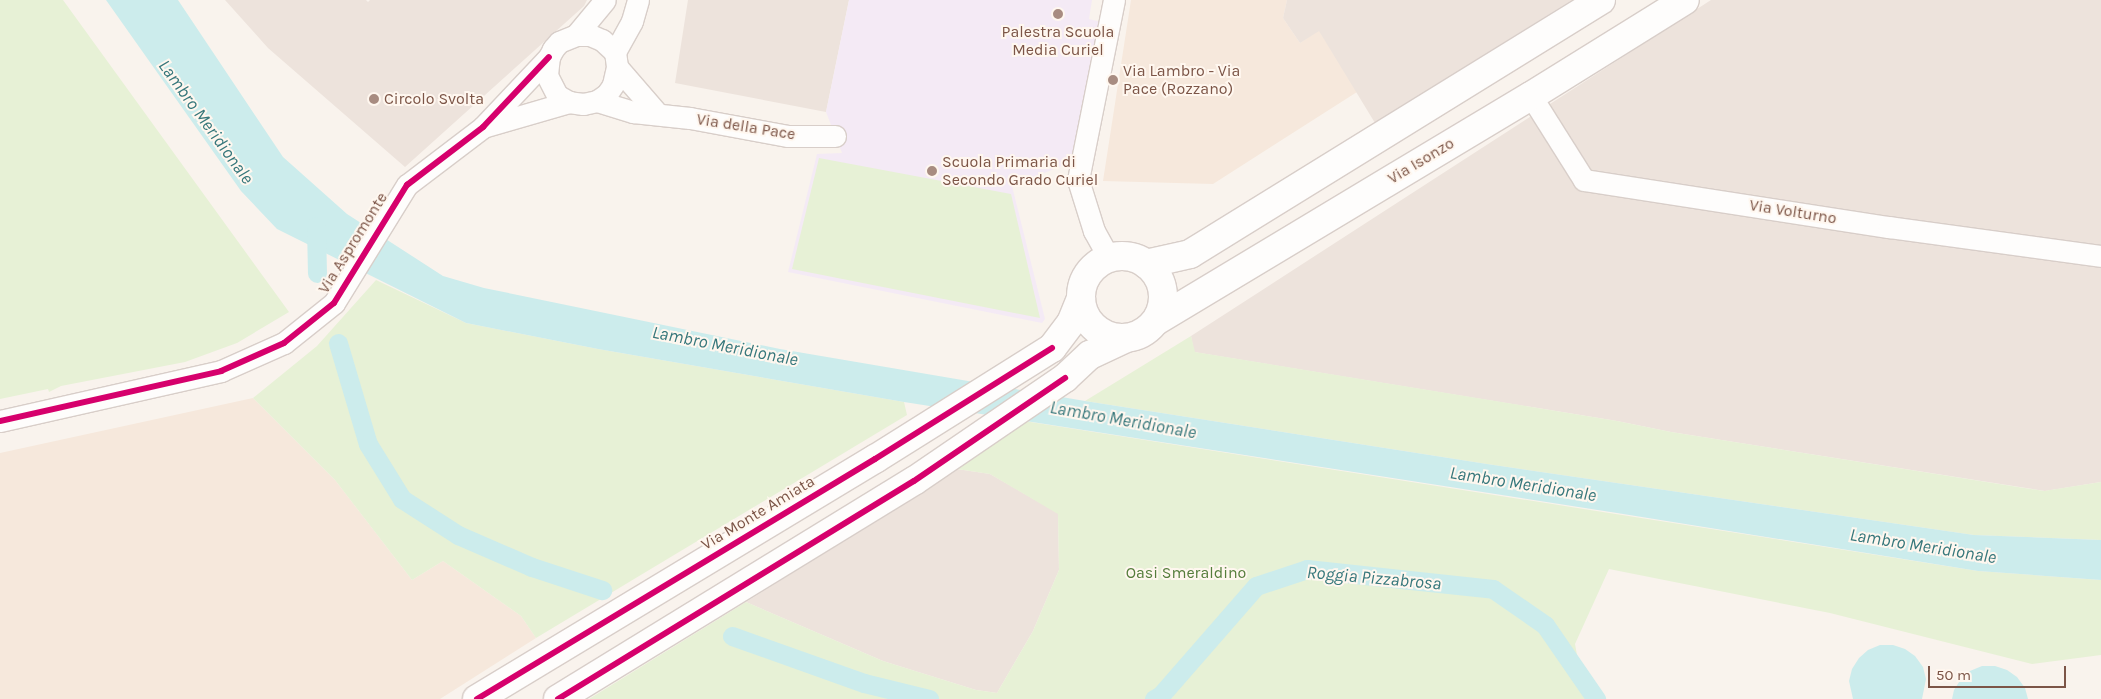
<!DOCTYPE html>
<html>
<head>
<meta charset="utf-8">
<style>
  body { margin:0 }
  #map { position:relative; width:2101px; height:699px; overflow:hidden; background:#f9f3ed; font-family:Karla,sans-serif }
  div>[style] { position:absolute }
  .residential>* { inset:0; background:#f6e8dc }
  .industrial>* { inset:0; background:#ede3dc }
  .education>* { inset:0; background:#f4eaf5 }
  .green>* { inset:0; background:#e7f1d6 }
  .water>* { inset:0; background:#ccecec }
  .canal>* { height:19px; margin:-9.5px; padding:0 9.5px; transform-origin:9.5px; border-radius:9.5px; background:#ccecec }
  .roads { filter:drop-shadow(1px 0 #d8cec9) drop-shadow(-1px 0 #d8cec9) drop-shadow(0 1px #d8cec9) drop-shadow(0 -1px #d8cec9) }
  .minor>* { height:21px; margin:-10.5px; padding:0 10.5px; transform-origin:10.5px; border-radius:10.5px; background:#fefdfc }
  .secondary>* { height:28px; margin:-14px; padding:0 14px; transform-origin:14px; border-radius:14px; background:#fefdfc }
  .secondary>.ring { margin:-14px; padding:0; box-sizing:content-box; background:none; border:28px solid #fefdfc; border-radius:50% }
  .cycleway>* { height:6px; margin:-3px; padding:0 3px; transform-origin:3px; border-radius:3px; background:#d6006c }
  .dots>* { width:14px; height:14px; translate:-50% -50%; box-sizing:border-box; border:2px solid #fff7ef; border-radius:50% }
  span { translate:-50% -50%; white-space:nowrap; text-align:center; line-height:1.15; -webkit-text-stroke:4px #fff7ef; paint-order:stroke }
  .poi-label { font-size:16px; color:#7c5547 }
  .left { translate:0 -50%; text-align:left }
  .street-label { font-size:16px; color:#7c5547 }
  .park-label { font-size:16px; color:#557d3b }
  .water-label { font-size:18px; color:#36777b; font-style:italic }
  .scale { position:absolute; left:1928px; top:666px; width:138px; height:22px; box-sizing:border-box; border:2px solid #7c5547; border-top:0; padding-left:6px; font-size:15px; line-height:18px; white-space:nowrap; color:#7c5547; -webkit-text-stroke:4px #fff7ef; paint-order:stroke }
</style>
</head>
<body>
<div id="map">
  <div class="residential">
    <div style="clip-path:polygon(1131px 0,1287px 0,1283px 18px,1300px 43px,1319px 30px,1357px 92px,1213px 184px,1103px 181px)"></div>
    <div style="clip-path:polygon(253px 398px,335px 480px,412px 580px,443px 561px,521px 616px,536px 638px,440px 699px,0 699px,0 453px)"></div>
  </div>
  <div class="industrial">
    <div style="clip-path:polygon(225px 0,366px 0,368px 2px,370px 0,587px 0,584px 6px,405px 167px,268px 48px)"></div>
    <div style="clip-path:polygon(688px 0,849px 0,826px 112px,675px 83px)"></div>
    <div style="clip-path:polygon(1287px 0,1572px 0,1375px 123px,1319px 31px,1300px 43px,1283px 18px)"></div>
    <div style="clip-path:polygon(1711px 0,2101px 0,2101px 482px,2045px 491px,1671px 432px,1617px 421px,1194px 352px,1191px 336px)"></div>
    <div style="clip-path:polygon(957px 469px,990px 474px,1058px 513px,1059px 570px,1033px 631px,997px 693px,976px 690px,883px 661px,746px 602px)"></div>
  </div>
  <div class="education">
    <div style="clip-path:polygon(849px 0,1092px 0,1089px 19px,1105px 23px,1076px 160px,1012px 186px,1045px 319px,1042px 323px,788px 272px,817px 154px,842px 153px,826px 112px)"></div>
  </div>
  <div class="green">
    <div style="clip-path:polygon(0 0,63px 0,289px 312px,237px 343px,185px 362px,61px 386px,49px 392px,48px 389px,0 399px)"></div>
    <div style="clip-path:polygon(819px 158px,1011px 194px,1040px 318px,792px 269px)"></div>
    <div style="clip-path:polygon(376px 280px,466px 323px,598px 349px,904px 402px,907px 415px,536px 638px,521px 616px,443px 561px,412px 580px,335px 480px,253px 398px,317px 346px)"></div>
    <div style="clip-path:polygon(1191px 336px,1195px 352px,1617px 421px,1671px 432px,2044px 491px,2101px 482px,2101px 540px,1974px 535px,1487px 464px,1085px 401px)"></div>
    <div style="clip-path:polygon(1024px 421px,1978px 571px,2101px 580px,2101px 655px,2032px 664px,1830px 613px,1609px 569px,1575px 644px,1585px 699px,589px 699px,746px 602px,883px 661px,976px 690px,997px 693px,1033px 631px,1059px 570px,1058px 514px,990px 474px,957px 469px)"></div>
  </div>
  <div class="water">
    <div style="clip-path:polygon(106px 0,178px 0,283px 157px,347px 214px,443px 276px,484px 288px,780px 349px,1085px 401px,1487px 464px,1974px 535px,2101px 540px,2101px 580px,1978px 571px,1617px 513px,904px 402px,598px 349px,466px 323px,277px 229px,241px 191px)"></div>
    <div style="clip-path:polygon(1880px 645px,1893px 645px,1905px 649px,1915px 656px,1923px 667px,1926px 679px,1922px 699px,1853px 699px,1849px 681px,1852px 669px,1859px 658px,1868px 650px)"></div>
    <div style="clip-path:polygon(1982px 666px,1995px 666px,2007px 670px,2017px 677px,2025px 688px,2028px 699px,1952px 699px,1954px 690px,1961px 679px,1970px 671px)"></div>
  </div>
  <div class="canal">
    <div style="left:316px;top:226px;width:47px;rotate:88.8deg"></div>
    <div style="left:338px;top:343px;width:105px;rotate:73.5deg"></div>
    <div style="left:368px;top:444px;width:65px;rotate:58.3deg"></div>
    <div style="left:402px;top:499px;width:67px;rotate:32.7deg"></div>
    <div style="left:458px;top:535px;width:81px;rotate:23.4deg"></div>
    <div style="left:532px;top:567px;width:74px;rotate:18.2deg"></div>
    <div style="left:732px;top:636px;width:140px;rotate:19.6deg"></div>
    <div style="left:864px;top:683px;width:67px;rotate:13.8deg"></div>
    <div style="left:1154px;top:699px;width:7px;rotate:-27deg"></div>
    <div style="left:1160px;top:696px;width:146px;rotate:-48.9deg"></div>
    <div style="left:1256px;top:586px;width:54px;rotate:-18.4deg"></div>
    <div style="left:1307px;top:569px;width:187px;rotate:6.1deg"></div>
    <div style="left:1493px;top:589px;width:63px;rotate:34.7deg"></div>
    <div style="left:1545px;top:625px;width:90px;rotate:55.4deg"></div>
  </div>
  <div class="roads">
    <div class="minor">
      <div style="left:576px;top:35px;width:14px"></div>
      <div style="left:590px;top:35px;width:13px;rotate:23deg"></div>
      <div style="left:602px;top:40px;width:18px;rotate:43deg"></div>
      <div style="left:615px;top:52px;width:15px;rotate:82deg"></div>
      <div style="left:617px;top:67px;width:18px;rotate:103deg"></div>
      <div style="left:613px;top:85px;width:11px;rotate:124deg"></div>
      <div style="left:607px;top:94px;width:12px;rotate:145deg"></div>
      <div style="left:597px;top:101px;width:14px;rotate:168deg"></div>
      <div style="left:583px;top:104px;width:14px;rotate:-172deg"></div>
      <div style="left:569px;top:102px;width:14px;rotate:-150deg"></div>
      <div style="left:557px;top:95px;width:22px;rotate:-117deg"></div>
      <div style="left:547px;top:75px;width:18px;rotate:-84deg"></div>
      <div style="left:549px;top:57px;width:9px;rotate:-63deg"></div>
      <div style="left:553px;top:49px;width:9px;rotate:-49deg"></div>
      <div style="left:559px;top:42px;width:18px;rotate:-22deg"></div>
      <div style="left:576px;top:35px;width:45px;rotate:-50.4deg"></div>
      <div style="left:615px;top:52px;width:35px;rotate:-61deg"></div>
      <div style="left:632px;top:21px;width:22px;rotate:-74deg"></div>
      <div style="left:617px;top:67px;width:61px;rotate:49deg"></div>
      <div style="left:1531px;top:96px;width:99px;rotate:57.8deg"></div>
      <div style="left:1584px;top:180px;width:309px;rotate:8.8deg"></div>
      <div style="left:1889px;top:227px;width:214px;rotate:7.8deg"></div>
      <div style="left:597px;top:101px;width:38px;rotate:17deg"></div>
      <div style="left:633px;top:112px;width:57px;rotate:6deg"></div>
      <div style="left:690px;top:118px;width:100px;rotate:10.4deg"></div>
      <div style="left:788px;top:136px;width:47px"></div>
      <div style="left:483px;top:127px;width:90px;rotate:-16.2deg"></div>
      <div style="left:1109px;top:258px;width:31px;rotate:-119deg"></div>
      <div style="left:1094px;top:231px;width:53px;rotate:-107.4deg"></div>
      <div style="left:1078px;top:180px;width:184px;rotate:-78.7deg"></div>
      <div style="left:0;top:421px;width:227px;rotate:-12.7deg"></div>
      <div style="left:221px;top:371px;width:69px;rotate:-24deg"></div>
      <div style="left:284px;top:343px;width:64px;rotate:-38.7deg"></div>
      <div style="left:334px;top:303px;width:139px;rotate:-58.3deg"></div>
      <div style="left:407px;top:185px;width:96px;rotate:-37.3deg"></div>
      <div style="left:483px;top:127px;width:96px;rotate:-46.7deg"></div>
    </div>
    <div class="secondary">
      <div class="ring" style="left:1081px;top:256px;width:54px;height:54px"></div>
      <div style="left:1146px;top:264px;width:45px;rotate:-12.8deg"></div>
      <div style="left:1190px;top:254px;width:483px;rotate:-31.7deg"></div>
      <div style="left:1156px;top:321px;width:437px;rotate:-31deg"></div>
      <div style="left:1531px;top:96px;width:181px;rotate:-31.9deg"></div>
      <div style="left:477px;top:699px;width:465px;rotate:-31.1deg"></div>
      <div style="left:875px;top:459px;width:209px;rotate:-32.1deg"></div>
      <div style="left:1052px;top:348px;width:31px;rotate:-53deg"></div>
      <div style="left:1071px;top:323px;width:27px;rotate:-68deg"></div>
      <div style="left:558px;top:699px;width:417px;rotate:-31.5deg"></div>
      <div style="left:914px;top:481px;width:183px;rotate:-34.3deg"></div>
      <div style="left:1065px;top:378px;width:34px;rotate:-43deg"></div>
      <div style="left:1090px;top:355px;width:40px;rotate:-25deg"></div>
    </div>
  </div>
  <div class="cycleway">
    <div style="left:0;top:421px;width:227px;rotate:-12.7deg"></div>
    <div style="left:221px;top:371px;width:69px;rotate:-24deg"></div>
    <div style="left:284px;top:343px;width:64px;rotate:-38.7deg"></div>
    <div style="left:334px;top:303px;width:139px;rotate:-58.3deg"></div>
    <div style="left:407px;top:185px;width:96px;rotate:-37.3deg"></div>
    <div style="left:483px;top:127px;width:96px;rotate:-46.7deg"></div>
    <div style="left:477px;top:699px;width:465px;rotate:-31.1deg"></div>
    <div style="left:875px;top:459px;width:209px;rotate:-32.1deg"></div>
    <div style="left:558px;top:699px;width:417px;rotate:-31.5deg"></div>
    <div style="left:914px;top:481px;width:183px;rotate:-34.3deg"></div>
  </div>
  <div class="dots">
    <div style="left:1058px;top:14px;background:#a88c81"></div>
    <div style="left:1113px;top:80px;background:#a88c81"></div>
    <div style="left:374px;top:99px;background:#a88c81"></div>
    <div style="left:932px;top:171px;background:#a88c81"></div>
  </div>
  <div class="poi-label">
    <span style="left:1058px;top:41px">Palestra Scuola<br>Media Curiel</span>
    <span class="left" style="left:1123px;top:80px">Via Lambro - Via<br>Pace (Rozzano)</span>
    <span class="left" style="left:384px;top:99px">Circolo Svolta</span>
    <span class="left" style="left:942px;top:171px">Scuola Primaria di<br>Secondo Grado Curiel</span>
  </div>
  <div class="street-label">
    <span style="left:746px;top:127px;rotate:9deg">Via della Pace</span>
    <span style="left:1421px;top:161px;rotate:-31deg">Via Isonzo</span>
    <span style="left:1793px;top:212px;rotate:9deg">Via Volturno</span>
    <span style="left:353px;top:243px;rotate:-58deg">Via Aspromonte</span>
    <span style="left:758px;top:513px;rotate:-31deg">Via Monte Amiata</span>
  </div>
  <div class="park-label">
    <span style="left:1186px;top:573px">Oasi Smeraldino</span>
  </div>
  <div class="water-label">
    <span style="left:206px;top:122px;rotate:54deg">Lambro Meridionale</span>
    <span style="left:725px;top:346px;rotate:11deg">Lambro Meridionale</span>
    <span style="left:1123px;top:420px;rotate:10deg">Lambro Meridionale</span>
    <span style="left:1523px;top:484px;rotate:9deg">Lambro Meridionale</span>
    <span style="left:1923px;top:546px;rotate:9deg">Lambro Meridionale</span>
    <span style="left:1374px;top:578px;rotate:5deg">Roggia Pizzabrosa</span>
  </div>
  <div class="scale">50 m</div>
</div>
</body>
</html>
